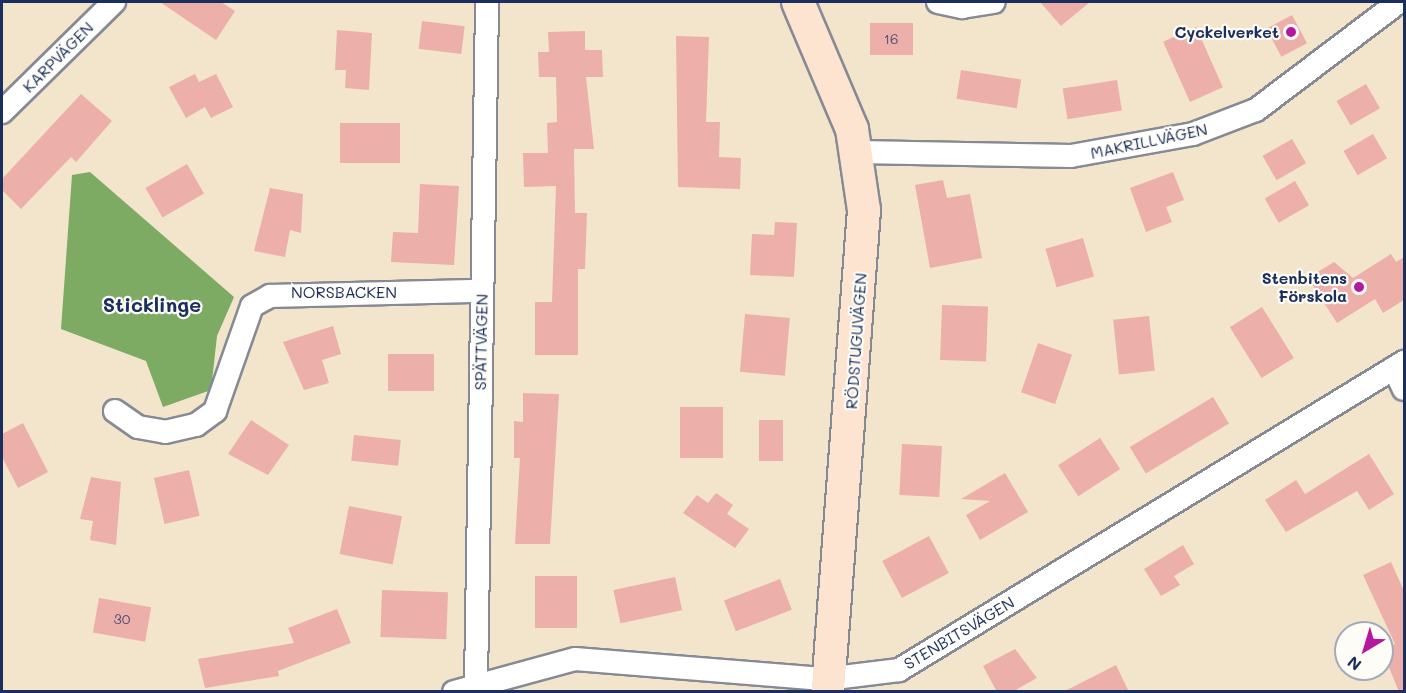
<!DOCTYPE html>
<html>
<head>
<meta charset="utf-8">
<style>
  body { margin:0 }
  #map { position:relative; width:1406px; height:693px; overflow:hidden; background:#f2e5cb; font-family:Mali,sans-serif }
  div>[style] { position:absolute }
  .forest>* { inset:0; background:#7dab64 }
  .building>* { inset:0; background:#edafaa; transform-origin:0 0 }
  .roads { filter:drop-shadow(2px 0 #868a94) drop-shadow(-2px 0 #868a94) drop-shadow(0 2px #868a94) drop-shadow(0 -2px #868a94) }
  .street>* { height:22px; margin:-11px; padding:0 11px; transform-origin:11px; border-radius:11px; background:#fff }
  .secondary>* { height:32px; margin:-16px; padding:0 16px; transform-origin:16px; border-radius:16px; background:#fde4d1 }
  .dots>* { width:16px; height:16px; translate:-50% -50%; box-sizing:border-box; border:3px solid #fdfcf7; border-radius:50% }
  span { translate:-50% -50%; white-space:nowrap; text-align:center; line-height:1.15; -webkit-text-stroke:4.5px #fdfcf7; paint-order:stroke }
  .number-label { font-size:14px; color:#504f71 }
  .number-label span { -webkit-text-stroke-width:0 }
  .poi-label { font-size:16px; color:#1b2f5e; font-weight:700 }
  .right { translate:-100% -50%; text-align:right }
  .street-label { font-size:16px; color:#1b2f5e }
  .quarter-label { font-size:20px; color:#1b2f5e; font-weight:700 }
  .frame { position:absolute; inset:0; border:3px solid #1b2f5e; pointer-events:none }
  .north { position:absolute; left:1334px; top:621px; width:60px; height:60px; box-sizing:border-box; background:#fdfcf7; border:2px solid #a3aaba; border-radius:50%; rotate:218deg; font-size:16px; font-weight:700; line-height:24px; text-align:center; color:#1b2f5e }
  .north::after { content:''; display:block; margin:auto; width:21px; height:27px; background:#b5179e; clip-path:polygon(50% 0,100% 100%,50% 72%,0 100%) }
</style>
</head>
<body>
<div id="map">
  <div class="forest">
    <div style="clip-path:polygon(90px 172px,234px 297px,217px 336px,211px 390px,163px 407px,146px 361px,61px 329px,72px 175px)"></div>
  </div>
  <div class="building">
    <div style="clip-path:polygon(160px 2px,221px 2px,235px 11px,216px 40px)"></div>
    <div style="clip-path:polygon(1040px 2px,1090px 2px,1061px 26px)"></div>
    <div style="left:1292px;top:15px;width:32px;height:29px;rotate:62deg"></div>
    <div style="left:422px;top:21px;width:43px;height:28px;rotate:7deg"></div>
    <div style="left:870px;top:23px;width:43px;height:32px"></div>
    <div style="left:1196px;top:27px;width:66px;height:36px;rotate:66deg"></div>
    <div style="clip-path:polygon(337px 30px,372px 33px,369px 90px,345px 88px,346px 70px,335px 70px)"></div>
    <div style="clip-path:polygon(585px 31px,585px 50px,602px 50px,603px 77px,586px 77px,594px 149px,574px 149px,575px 213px,587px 213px,585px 269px,578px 269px,578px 355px,535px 355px,535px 302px,552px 302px,556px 186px,524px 187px,523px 153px,548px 153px,547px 123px,557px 122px,556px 77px,539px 77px,538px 52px,549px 52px,548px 32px)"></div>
    <div style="clip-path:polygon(676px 36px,709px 37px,706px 122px,720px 122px,719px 157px,741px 158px,740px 189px,678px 187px)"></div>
    <div style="left:961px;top:70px;width:61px;height:29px;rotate:9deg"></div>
    <div style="clip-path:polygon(195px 74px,199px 82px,216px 74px,233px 107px,211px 118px,205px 107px,186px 118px,169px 87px)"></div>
    <div style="left:1117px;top:80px;width:31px;height:55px;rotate:81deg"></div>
    <div style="left:1366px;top:84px;width:28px;height:34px;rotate:60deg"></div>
    <div style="clip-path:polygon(81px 94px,112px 121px,76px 162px,71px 157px,21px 209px,2px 190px,2px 179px)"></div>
    <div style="left:340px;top:123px;width:60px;height:40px"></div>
    <div style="left:1373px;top:134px;width:28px;height:34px;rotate:60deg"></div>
    <div style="left:1292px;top:139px;width:28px;height:34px;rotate:60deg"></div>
    <div style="left:187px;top:164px;width:34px;height:48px;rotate:60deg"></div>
    <div style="clip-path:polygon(1173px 172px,1184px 200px,1166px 207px,1172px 222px,1146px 232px,1130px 188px)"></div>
    <div style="clip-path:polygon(943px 180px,947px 198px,970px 194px,982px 258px,930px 268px,915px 185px)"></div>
    <div style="left:1295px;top:181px;width:28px;height:35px;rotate:60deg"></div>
    <div style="clip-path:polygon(420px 184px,459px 186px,454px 265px,391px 262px,393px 232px,418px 233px)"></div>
    <div style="clip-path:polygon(270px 188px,303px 194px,301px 233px,290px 230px,285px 257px,254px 251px)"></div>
    <div style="clip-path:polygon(775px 222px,797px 223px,794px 277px,750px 275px,752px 234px,774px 235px)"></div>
    <div style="left:1083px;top:238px;width:40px;height:39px;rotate:74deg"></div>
    <div style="clip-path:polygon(1391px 254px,1396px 262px,1404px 257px,1404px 300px,1383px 313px,1375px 299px,1337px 323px,1308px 278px,1334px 262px,1353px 278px)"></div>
    <div style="left:942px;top:305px;width:46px;height:55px;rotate:2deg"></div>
    <div style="left:1262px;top:307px;width:60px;height:38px;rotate:58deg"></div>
    <div style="left:745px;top:314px;width:45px;height:58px;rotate:5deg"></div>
    <div style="left:1149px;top:316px;width:55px;height:36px;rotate:84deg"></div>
    <div style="clip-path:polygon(333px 326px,341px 354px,322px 360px,329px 383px,304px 390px,283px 342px)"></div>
    <div style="left:1038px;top:343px;width:36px;height:52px;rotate:19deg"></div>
    <div style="left:388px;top:354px;width:46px;height:37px"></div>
    <div style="clip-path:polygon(523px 393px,559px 394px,550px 544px,515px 544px,520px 458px,514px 458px,514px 421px,523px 422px)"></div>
    <div style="left:1213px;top:397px;width:31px;height:97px;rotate:59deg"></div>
    <div style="left:680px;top:407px;width:43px;height:51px"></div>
    <div style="clip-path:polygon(251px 420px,289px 445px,268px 475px,228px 454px)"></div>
    <div style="left:759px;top:420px;width:24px;height:41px"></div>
    <div style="clip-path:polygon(23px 423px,48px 472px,18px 488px,2px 457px,2px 434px)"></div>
    <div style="left:354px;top:435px;width:47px;height:26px;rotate:6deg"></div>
    <div style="left:1100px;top:438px;width:37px;height:50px;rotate:57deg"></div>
    <div style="left:902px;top:444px;width:40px;height:51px;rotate:3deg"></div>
    <div style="clip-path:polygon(1369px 454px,1394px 494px,1369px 510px,1357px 491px,1286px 532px,1265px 500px,1296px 480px,1305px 494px)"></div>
    <div style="left:189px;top:470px;width:47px;height:36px;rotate:77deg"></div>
    <div style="clip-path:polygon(1005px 473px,1028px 512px,980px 540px,966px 515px,990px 501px,961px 499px)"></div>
    <div style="clip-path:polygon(91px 477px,121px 482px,116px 545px,90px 540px,93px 521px,80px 519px)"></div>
    <div style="clip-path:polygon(716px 493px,733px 505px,727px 514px,749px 529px,735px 548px,683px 513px,697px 495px,708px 503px)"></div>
    <div style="left:349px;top:506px;width:54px;height:49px;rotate:11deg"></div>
    <div style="left:929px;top:536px;width:42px;height:53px;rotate:62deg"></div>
    <div style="clip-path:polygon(1183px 545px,1194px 564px,1174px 576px,1180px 585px,1161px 596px,1144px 569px)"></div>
    <div style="clip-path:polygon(1391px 562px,1404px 591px,1404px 692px,1399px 692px,1382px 650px,1395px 644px,1363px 575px)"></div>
    <div style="left:535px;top:576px;width:42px;height:52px"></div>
    <div style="left:675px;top:577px;width:34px;height:63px;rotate:78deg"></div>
    <div style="left:780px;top:579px;width:33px;height:60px;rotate:69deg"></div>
    <div style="left:382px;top:590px;width:66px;height:47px;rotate:2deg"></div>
    <div style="left:99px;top:598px;width:53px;height:35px;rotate:10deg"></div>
    <div style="clip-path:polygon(337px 609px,351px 643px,278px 671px,279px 676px,205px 688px,198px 659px,294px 643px,288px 628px)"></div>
    <div style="clip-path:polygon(1015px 649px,1037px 678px,1012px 692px,997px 692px,983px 666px)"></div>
    <div style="clip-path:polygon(1116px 665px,1129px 692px,1063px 692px)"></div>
  </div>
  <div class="roads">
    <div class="street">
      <div style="left:938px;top:2px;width:25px;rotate:12deg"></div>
      <div style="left:962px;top:7px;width:32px;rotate:-9deg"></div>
      <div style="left:2px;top:112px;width:157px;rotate:-44.5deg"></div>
      <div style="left:859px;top:152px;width:212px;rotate:1.1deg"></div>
      <div style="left:1071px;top:156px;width:124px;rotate:-10.2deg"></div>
      <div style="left:1193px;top:134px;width:67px;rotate:-20.9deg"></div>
      <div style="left:1256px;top:110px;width:179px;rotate:-37.1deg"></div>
      <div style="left:1394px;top:368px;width:23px;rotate:65deg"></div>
      <div style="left:115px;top:411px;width:28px;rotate:35deg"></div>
      <div style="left:138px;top:427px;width:27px;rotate:10deg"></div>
      <div style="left:165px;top:432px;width:32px;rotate:-13deg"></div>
      <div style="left:196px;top:425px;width:24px;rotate:-36deg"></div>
      <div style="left:215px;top:411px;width:111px;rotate:-70.6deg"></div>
      <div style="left:252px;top:306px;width:21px;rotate:-29deg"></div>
      <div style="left:270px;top:296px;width:211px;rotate:-1.4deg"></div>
      <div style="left:476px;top:683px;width:681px;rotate:-89.07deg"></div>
      <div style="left:454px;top:692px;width:125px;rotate:-15.3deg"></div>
      <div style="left:575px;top:659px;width:252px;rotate:4.6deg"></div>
      <div style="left:826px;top:679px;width:74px;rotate:-7deg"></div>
      <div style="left:899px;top:670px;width:592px;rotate:-31.38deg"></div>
    </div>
    <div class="secondary">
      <div style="left:798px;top:2px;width:138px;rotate:67deg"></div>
      <div style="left:852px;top:129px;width:82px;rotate:81.6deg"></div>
      <div style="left:864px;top:210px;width:483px;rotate:94.3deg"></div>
    </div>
  </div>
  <div class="dots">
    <div style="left:1291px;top:32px;background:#b5179e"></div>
    <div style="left:1359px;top:287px;background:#b5179e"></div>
  </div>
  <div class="number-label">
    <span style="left:891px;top:39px">16</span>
    <span style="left:122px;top:619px">30</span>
  </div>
  <div class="poi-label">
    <span class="right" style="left:1279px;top:32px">Cyckelverket</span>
    <span class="right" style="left:1347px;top:287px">Stenbitens<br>Förskola</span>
  </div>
  <div class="street-label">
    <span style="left:58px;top:57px;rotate:-45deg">KARPVÄGEN</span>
    <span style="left:1149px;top:141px;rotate:-12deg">MAKRILLVÄGEN</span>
    <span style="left:344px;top:292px">NORSBACKEN</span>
    <span style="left:856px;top:341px;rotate:-86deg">RÖDSTUGUVÄGEN</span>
    <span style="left:481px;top:342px;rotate:-89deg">SPÄTTVÄGEN</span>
    <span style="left:959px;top:633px;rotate:-31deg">STENBITSVÄGEN</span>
  </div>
  <div class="quarter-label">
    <span style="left:152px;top:304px">Sticklinge</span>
  </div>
  <div class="frame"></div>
  <div class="north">N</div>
</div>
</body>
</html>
